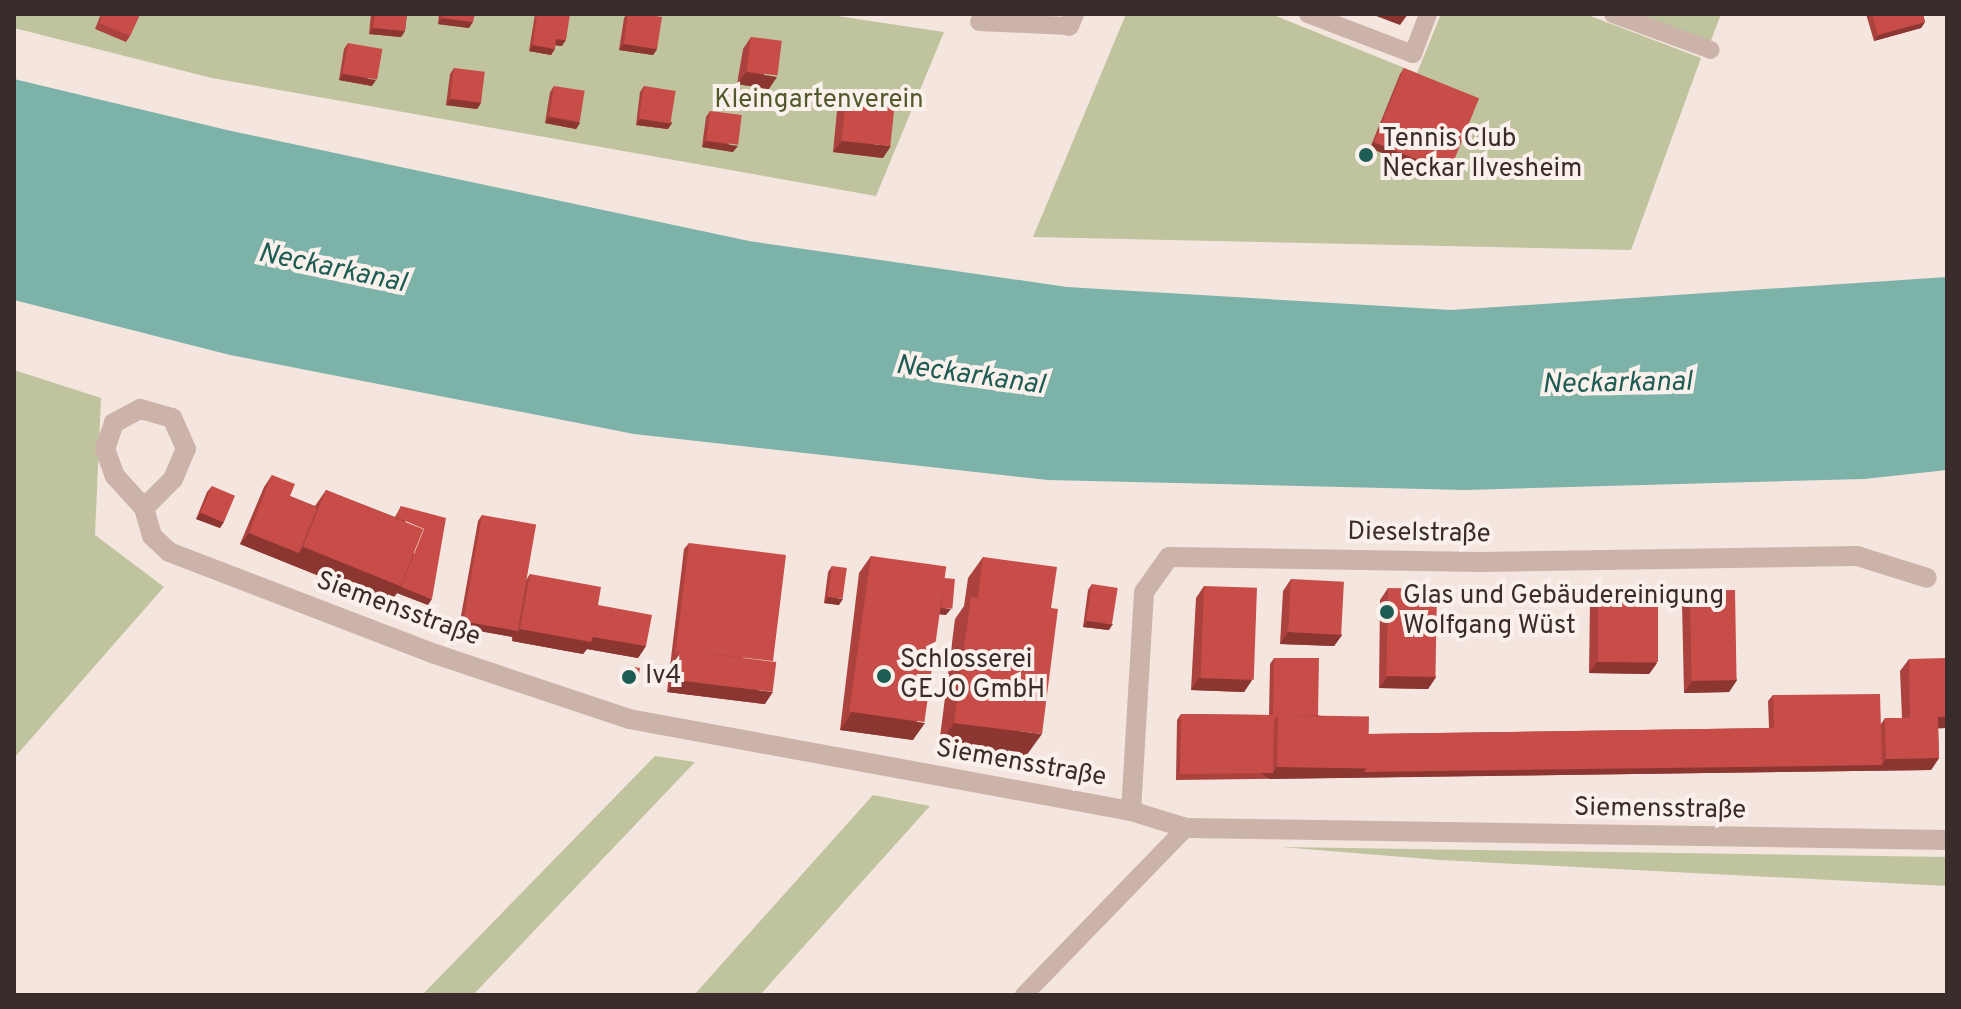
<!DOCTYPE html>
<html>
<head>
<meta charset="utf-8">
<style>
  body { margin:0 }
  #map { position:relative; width:1961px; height:1009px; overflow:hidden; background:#f4e6df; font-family:Overpass,sans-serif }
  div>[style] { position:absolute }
  .green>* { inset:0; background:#bfc39e }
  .water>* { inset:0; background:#7db2a9 }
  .lane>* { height:18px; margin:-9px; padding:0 9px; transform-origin:9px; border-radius:9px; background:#ccb3aa }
  .street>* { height:20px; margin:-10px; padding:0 10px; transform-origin:10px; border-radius:10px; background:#ccb3aa }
  .wall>* { inset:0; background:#ac423e }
  .shaded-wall>* { inset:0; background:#8c3632; transform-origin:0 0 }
  .building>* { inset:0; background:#c84d48; transform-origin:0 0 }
  .dots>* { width:22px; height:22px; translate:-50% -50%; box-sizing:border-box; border:4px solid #fbf1ec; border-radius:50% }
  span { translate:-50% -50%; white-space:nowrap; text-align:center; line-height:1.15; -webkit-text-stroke:8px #fbf1ec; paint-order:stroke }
  .park-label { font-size:26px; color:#52592d }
  .poi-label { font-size:26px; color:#3a2c2a }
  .left { translate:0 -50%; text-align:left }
  .street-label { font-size:26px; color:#3a2c2a }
  .water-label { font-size:28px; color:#1e5d54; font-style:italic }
  .frame { position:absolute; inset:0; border:16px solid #3a2c2a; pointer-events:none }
</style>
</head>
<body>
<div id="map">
  <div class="green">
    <div style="clip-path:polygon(14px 14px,824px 14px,944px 32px,876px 196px,212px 78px,14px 28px)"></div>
    <div style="clip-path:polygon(1126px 14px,1271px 14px,1417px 73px,1441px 14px,1585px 14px,1701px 58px,1631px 250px,1033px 237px)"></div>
    <div style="clip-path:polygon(1633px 14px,1721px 14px,1710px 43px)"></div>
    <div style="clip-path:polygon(14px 370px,101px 398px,95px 535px,164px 587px,14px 758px)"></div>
    <div style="clip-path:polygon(655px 756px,695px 762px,473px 995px,422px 995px)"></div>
    <div style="clip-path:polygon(873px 795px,930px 806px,760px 995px,694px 995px)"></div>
    <div style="clip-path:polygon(1281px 847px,1947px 857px,1947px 886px,1440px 860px)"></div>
  </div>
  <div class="water">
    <div style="clip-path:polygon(14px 79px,227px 130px,749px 241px,1067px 287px,1451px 310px,1947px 277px,1947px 470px,1864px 479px,1465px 490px,1048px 480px,634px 434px,230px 355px,14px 300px)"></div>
  </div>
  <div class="lane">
    <div style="left:1308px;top:14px;width:112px;rotate:20.9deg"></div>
    <div style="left:1413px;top:54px;width:43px;rotate:-69.4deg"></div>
    <div style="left:1613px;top:14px;width:104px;rotate:20.2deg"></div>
    <div style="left:979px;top:22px;width:90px;rotate:2.5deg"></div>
    <div style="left:1024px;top:995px;width:233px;rotate:-45.9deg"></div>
  </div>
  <div class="street">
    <div style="left:1069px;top:26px;width:13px;rotate:-67deg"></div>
    <div style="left:144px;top:508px;width:41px;rotate:-45deg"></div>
    <div style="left:173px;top:479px;width:33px;rotate:-67deg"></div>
    <div style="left:186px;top:449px;width:34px;rotate:-114deg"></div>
    <div style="left:172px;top:418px;width:33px;rotate:-164deg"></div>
    <div style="left:140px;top:409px;width:30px;rotate:152deg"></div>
    <div style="left:114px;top:423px;width:28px;rotate:109deg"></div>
    <div style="left:105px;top:449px;width:29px;rotate:70deg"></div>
    <div style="left:115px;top:476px;width:43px;rotate:47.8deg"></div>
    <div style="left:144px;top:508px;width:29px;rotate:74deg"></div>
    <div style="left:152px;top:536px;width:23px;rotate:43deg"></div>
    <div style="left:169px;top:552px;width:285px;rotate:21deg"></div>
    <div style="left:435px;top:654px;width:205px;rotate:18.5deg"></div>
    <div style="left:629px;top:719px;width:510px;rotate:10.39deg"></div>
    <div style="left:1131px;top:811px;width:58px;rotate:17.2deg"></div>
    <div style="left:1186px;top:828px;width:761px;rotate:0.9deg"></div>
    <div style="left:1131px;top:811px;width:219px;rotate:-86.6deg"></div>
    <div style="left:1144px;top:592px;width:43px;rotate:-54.5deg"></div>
    <div style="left:1169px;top:557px;width:311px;rotate:0.9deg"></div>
    <div style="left:1480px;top:562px;width:377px;rotate:-0.9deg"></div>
    <div style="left:1857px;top:556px;width:73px;rotate:17.4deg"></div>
  </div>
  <div class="wall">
    <div style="clip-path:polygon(101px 14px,140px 14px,130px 36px,126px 42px,95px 29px)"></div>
    <div style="clip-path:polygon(371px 14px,407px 14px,405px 31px,401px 37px,369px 34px)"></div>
    <div style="clip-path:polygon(439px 14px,475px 14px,469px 28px,438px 24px)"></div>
    <div style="clip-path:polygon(535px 14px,570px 14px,562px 46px,555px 45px,551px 55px,529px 51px)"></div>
    <div style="clip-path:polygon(627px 14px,644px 14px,657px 49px,653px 55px,619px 50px,624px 18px)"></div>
    <div style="clip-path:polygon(1866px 14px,1923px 14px,1925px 22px,1921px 28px,1874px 41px)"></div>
    <div style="clip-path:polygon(751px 37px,769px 89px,737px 84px,743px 49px)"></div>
    <div style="clip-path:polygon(348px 43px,372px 86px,339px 80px,344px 49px)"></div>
    <div style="clip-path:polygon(454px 68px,481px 103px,477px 109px,446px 105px,450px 74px)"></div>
    <div style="clip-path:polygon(1404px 68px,1449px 173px,1445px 179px,1370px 148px,1400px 74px)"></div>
    <div style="clip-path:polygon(554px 86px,580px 123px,576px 129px,545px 123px,550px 92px)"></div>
    <div style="clip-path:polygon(644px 86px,672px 123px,668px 129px,636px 125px,640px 92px)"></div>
    <div style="clip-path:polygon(846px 99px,883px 158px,833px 152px,837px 111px)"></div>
    <div style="clip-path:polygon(710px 111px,733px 152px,702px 147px,706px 117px)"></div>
    <div style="clip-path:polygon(272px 475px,290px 496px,315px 506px,326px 490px,395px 517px,401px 506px,428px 605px,397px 593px,389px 604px,240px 544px,264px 487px)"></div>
    <div style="clip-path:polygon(212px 486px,220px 528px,196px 519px,207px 492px)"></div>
    <div style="clip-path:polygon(482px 515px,526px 580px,530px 574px,598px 605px,646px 646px,638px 658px,587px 649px,583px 654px,512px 641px,512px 637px,459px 627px,478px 521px)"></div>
    <div style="clip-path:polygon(689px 543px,765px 704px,667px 692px,684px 549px)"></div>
    <div style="clip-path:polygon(871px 556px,944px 578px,946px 615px,939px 614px,913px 740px,840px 730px,859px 573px)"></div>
    <div style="clip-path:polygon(983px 557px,1026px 756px,939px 745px,955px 619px,964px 606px,968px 578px)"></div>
    <div style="clip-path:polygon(832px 566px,839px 605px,824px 603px,828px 572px)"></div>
    <div style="clip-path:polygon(1291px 579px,1342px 635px,1334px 646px,1280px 644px,1283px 591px)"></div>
    <div style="clip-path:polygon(1092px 584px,1109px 630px,1083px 627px,1088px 590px)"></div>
    <div style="clip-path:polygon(1204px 586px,1252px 680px,1244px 692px,1191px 690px,1196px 598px)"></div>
    <div style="clip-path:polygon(1388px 588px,1436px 677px,1428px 689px,1379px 688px,1380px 600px)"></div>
    <div style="clip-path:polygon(1598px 591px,1657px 663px,1649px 674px,1589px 673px,1590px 602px)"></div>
    <div style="clip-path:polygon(1690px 591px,1737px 680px,1729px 692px,1684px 693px,1682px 603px)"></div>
    <div style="clip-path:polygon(1274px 658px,1318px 715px,1368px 734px,1769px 728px,1768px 701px,1773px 695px,1881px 724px,1885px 718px,1902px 718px,1900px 671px,1909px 659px,1947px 728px,1938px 728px,1939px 758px,1931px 770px,1176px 780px,1177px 720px,1181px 714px,1269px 715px,1270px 664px)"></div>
  </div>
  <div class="shaded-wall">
    <div style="clip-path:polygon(1371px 14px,1408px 14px,1400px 25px)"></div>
    <div style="clip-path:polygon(442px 18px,473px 22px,469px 28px,438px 24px)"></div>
    <div style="clip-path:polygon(1925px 22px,1921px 28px,1874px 41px,1878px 35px)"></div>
    <div style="clip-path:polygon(373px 28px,405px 31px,401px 37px,369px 34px)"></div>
    <div style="clip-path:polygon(556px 39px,566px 40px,562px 46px,552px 45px)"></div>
    <div style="clip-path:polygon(624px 44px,657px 49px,653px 55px,619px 50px)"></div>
    <div style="clip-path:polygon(533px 45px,555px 49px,551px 55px,529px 51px)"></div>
    <div style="clip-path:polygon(746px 72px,777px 77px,769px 89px,737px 84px)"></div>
    <div style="clip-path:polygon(343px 74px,376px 80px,372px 86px,339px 80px)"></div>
    <div style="clip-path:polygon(450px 99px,481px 103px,477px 109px,446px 105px)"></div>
    <div style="clip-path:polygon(549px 117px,580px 123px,576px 129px,545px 123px)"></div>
    <div style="clip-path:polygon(640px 119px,672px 123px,668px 129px,636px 125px)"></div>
    <div style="clip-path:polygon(706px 141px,738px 146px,733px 152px,702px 147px)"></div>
    <div style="clip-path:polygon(842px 141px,891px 146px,883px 158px,833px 152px)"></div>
    <div style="left:1374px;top:142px;width:81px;height:7px;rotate:22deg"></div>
    <div style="clip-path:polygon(201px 513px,224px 522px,220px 528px,196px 519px)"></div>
    <div style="clip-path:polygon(249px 533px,299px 553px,303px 547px,432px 599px,428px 605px,397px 593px,389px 604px,240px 544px)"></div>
    <div style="clip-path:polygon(828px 597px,843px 599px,839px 605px,824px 603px)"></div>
    <div style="clip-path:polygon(934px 607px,951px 609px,946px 615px,930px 613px)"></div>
    <div style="left:463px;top:621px;width:55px;height:7px;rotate:10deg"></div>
    <div style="clip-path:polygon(1087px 621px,1113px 624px,1109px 630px,1083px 627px)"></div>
    <div style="clip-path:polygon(520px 629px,593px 637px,646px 646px,638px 658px,587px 649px,583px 654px,512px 641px)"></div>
    <div style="clip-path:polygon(1288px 632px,1342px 635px,1334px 646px,1280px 644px)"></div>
    <div style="clip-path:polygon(1597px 662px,1657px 663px,1649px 674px,1589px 673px)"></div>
    <div style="clip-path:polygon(626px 673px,639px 674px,634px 681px,622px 679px)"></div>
    <div style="clip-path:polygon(1388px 676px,1436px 677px,1428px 689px,1379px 688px)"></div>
    <div style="clip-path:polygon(1199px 678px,1252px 680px,1244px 692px,1191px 690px)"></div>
    <div style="clip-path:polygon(676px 680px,773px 692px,765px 704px,667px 692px)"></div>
    <div style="clip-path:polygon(1737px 680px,1729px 692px,1684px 693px,1692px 681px)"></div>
    <div style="clip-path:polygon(852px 712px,925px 723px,913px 740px,840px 730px)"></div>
    <div style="clip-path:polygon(1938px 717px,1947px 717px,1947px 728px,1929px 729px)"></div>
    <div style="clip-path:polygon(954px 723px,1042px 734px,1026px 756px,939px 745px)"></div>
    <div style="clip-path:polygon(1939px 758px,1931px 770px,1269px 779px,1277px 767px,1882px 765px,1886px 759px)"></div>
    <div style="left:1273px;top:773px;width:7px;height:93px;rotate:124deg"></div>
  </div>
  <div class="building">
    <div style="clip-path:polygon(103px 14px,140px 14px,130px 36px,99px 23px)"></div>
    <div style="clip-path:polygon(375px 14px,407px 14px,405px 31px,373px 28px)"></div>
    <div style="clip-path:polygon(442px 14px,475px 14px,473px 22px,442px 18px)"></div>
    <div style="clip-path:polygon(537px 14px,570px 14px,566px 40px,556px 39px,555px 49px,533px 45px)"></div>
    <div style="clip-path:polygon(628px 14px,644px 14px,662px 17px,657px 49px,624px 44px)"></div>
    <div style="clip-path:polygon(1872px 14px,1923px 14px,1925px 22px,1878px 35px)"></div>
    <div style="left:751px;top:37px;width:31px;height:35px;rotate:7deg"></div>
    <div style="left:348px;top:43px;width:35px;height:31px;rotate:10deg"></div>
    <div style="left:454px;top:68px;width:31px;height:31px;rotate:7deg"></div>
    <div style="left:1404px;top:68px;width:81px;height:80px;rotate:22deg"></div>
    <div style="left:554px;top:86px;width:31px;height:31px;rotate:9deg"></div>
    <div style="left:644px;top:86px;width:32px;height:33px;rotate:9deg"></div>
    <div style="left:846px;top:99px;width:49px;height:42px;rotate:6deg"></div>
    <div style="left:710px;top:111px;width:32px;height:30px;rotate:7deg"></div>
    <div style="clip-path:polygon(272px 475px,295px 484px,290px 496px,317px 508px,299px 553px,249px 533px)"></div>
    <div style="left:212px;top:486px;width:25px;height:29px;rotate:23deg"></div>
    <div style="left:326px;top:490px;width:105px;height:61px;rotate:22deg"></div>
    <div style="clip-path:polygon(401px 506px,446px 518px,432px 599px,401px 587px,424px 529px,396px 517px)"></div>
    <div style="left:482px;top:515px;width:55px;height:108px;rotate:10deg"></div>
    <div style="clip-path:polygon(689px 543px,786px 555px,773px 661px,679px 650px,675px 656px)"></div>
    <div style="left:871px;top:556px;width:76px;height:157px;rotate:8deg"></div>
    <div style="clip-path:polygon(983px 557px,1057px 567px,1051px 608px,1058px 609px,1042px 734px,954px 723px,971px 597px,978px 598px)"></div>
    <div style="left:832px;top:566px;width:15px;height:31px;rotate:8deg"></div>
    <div style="clip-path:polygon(530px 574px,601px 587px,598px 605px,652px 615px,646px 646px,593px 637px,591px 642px,520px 629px)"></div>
    <div style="left:944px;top:578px;width:11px;height:30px;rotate:5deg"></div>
    <div style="left:1291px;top:579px;width:53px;height:53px;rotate:3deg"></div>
    <div style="left:1092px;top:584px;width:26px;height:37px;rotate:9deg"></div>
    <div style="left:1204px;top:586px;width:53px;height:92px;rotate:2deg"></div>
    <div style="left:1388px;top:588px;width:49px;height:88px;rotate:1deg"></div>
    <div style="left:1735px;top:590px;width:90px;height:45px;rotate:89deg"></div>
    <div style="left:1598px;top:591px;width:60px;height:71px"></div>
    <div style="left:679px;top:650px;width:98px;height:30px;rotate:7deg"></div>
    <div style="clip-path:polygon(1274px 658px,1319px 658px,1318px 715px,1278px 715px,1274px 720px,1273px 773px,1180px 774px,1181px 714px,1273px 715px)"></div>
    <div style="clip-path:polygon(1947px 658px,1947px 717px,1938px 717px,1939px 758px,1886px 759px,1885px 718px,1910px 718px,1909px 659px)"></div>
    <div style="clip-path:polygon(627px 666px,640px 668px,639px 674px,626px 673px)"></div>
    <div style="clip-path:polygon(1880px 694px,1882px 765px,1364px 772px,1368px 766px,1368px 734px,1774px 728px,1773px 695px)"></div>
    <div style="left:1278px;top:715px;width:91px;height:52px;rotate:1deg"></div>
  </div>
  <div class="dots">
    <div style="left:1366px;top:155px;background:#1e5d54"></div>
    <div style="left:1387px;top:612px;background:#1e5d54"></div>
    <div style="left:884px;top:676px;background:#1e5d54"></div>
    <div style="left:629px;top:677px;background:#1e5d54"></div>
  </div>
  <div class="park-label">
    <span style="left:819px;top:101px">Kleingartenverein</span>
  </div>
  <div class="poi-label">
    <span class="left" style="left:1382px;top:155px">Tennis Club<br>Neckar Ilvesheim</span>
    <span class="left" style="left:1403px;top:612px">Glas und Gebäudereinigung<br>Wolfgang Wüst</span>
    <span class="left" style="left:900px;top:676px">Schlosserei<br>GEJO GmbH</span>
    <span class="left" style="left:645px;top:677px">Iv4</span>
  </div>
  <div class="street-label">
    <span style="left:1419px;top:534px;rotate:1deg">Dieselstraße</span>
    <span style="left:398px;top:610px;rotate:20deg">Siemensstraße</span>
    <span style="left:1021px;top:764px;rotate:10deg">Siemensstraße</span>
    <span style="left:1660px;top:810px;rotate:1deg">Siemensstraße</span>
  </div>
  <div class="water-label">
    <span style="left:332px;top:269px;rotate:12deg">Neckarkanal</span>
    <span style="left:970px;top:376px;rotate:8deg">Neckarkanal</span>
    <span style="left:1617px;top:384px;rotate:-1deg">Neckarkanal</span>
  </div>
  <div class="frame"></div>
</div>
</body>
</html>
